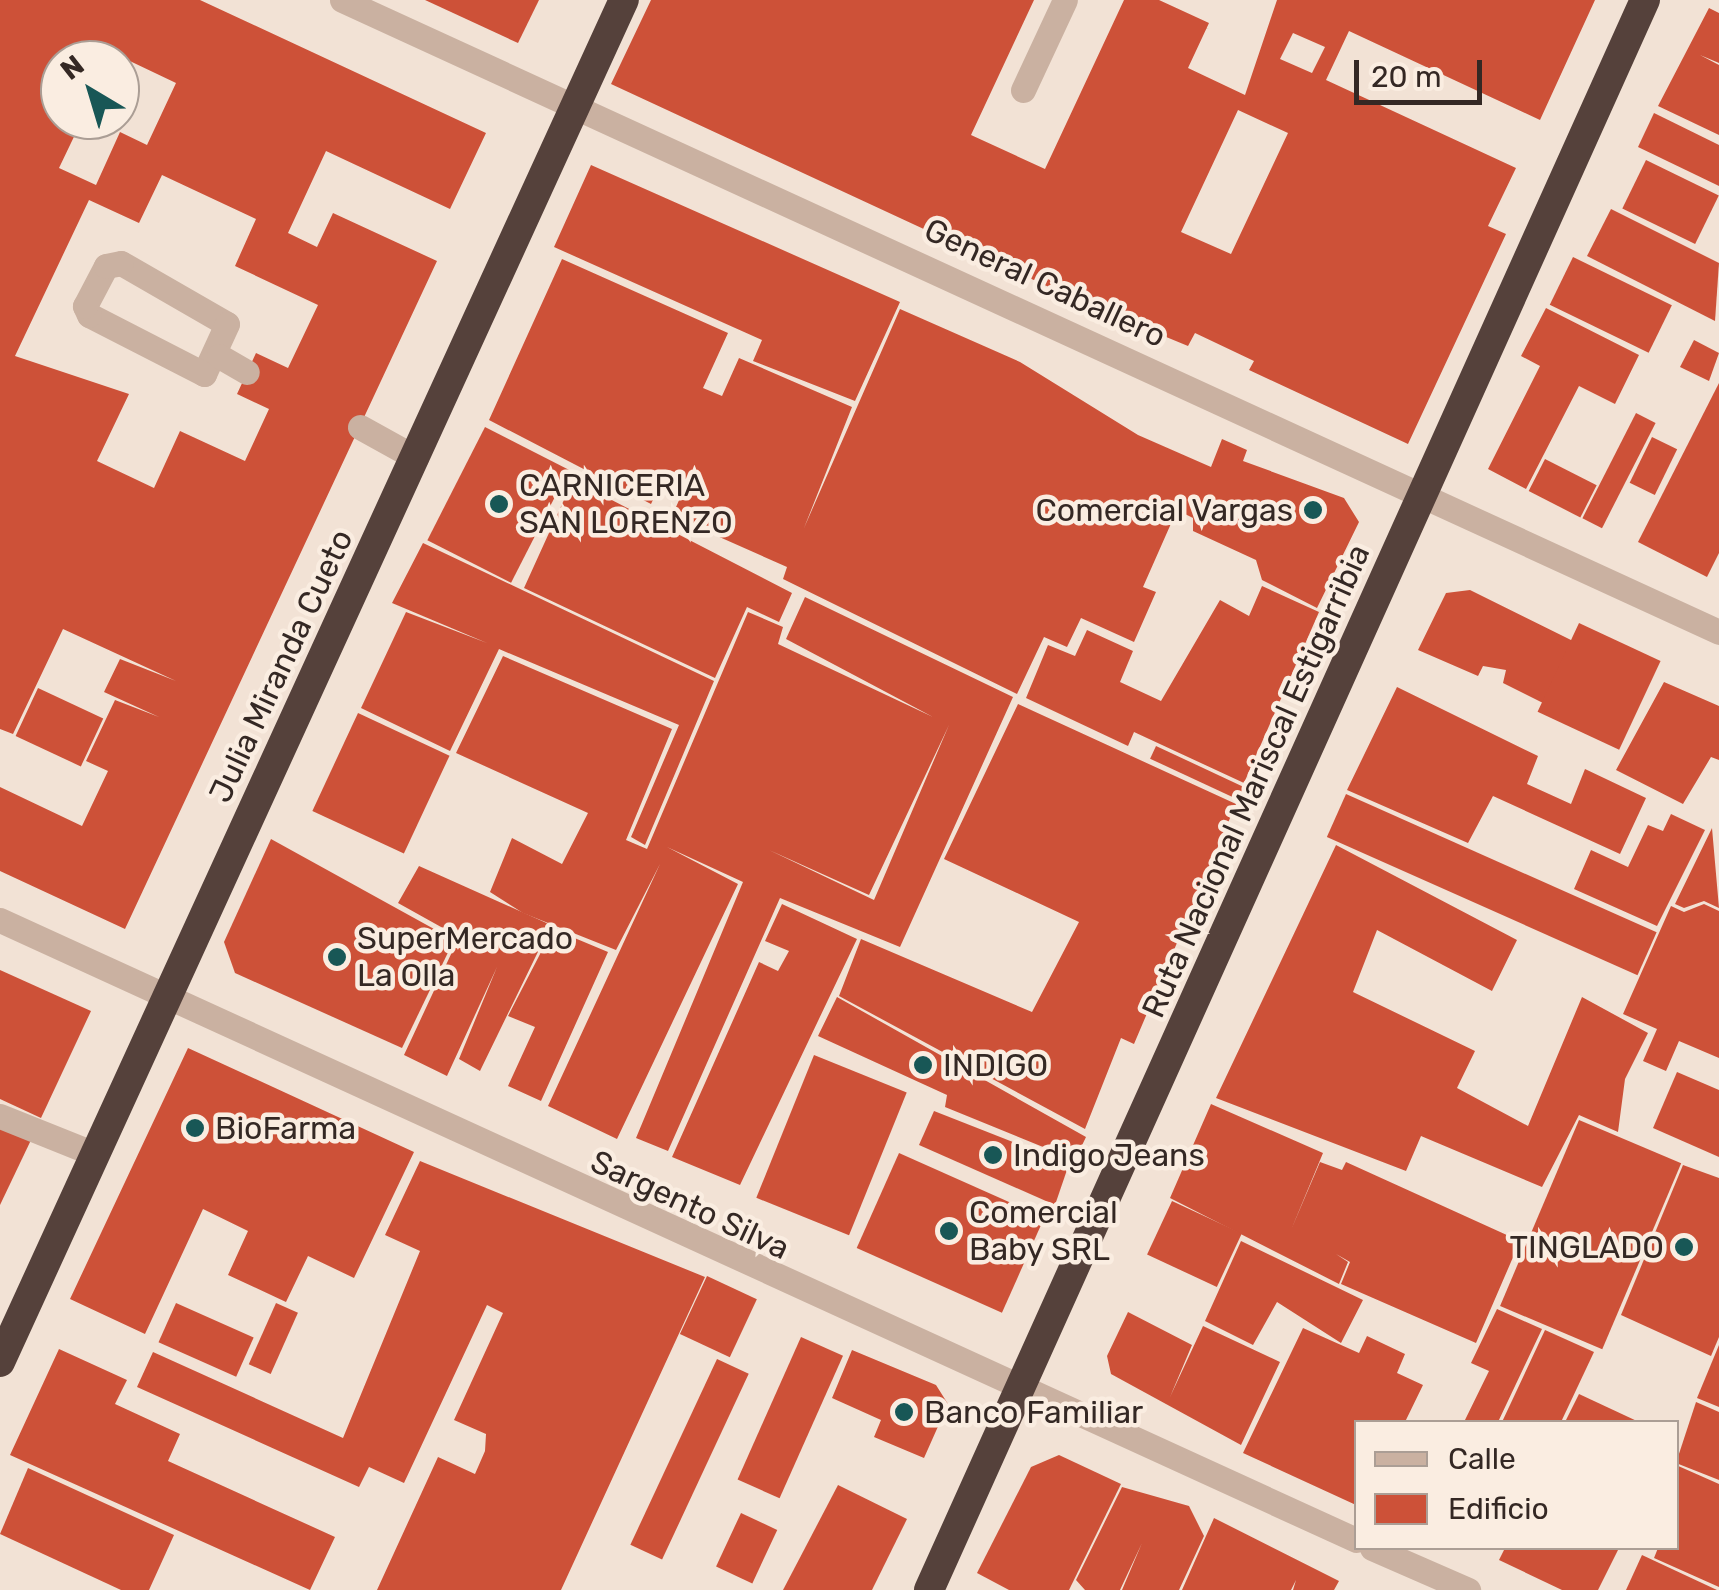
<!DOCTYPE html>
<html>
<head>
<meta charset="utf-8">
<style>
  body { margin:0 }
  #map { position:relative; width:1719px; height:1590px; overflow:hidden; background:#f2e2d5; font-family:Rubik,sans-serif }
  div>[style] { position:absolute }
  .building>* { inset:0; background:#cd5138; transform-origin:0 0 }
  .lane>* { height:25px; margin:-12.5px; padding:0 12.5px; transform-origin:12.5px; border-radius:12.5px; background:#cab1a1 }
  .street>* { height:25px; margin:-12.5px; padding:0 12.5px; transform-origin:12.5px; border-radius:12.5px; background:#cab1a1 }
  .highway>* { height:30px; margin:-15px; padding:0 15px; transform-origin:15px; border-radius:15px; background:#55413b }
  .dots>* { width:28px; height:28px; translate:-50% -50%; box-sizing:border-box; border:5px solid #faede1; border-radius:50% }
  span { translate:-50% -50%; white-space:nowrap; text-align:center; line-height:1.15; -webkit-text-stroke:9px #faede1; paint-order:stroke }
  .street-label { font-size:32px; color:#342824 }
  .poi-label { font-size:32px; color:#342824 }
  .left { translate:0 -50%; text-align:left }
  .right { translate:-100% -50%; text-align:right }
  .legend { position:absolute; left:1354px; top:1420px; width:325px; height:130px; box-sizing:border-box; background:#faede1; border:2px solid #ab9e95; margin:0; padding:12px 18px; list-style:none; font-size:30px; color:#342824 }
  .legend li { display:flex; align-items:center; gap:20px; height:50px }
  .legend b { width:50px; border:2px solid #ab9e95 }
  .north { position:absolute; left:40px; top:40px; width:100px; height:100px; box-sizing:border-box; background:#faede1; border:2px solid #ab9e95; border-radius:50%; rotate:322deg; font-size:28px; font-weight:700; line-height:40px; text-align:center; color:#342824 }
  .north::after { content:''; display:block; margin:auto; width:35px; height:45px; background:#185756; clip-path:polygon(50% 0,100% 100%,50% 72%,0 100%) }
  .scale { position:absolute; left:1354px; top:60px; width:128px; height:45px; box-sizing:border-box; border:5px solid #342824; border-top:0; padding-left:12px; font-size:30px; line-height:35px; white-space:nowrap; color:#342824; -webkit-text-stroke:8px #faede1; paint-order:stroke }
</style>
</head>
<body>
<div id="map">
  <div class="building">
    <div style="clip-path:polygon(evenodd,0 0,200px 0,486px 133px,450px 209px,326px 151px,288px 233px,317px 247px,333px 213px,437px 261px,125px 929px,0 871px,0 787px,82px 826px,108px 771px,86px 761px,115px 700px,159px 717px,104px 692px,120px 659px,176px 681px,63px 629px,13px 734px,0 729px,0 0,113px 53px,176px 83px,147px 145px,120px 132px,96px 185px,59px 168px,82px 120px,60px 120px,60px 60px,113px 53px,0 0,162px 175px,256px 219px,235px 266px,318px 305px,288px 368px,256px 353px,237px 394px,269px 409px,245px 461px,180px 431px,154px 488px,97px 461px,129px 394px,15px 356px,89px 200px,139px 223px,162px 175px)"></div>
    <div style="clip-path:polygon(425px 0,539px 0,518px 43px)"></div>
    <div style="clip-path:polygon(evenodd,651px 0,1034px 0,971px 135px,1045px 169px,1124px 0,1159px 0,1209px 23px,1188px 68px,1245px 95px,1277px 0,1595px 0,1540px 120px,1349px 31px,1326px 80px,1516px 168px,1488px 226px,1506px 234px,1408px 444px,1249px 370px,1254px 361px,1195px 333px,1188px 346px,1079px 301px,611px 84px,651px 0,1293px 33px,1325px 47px,1312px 73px,1280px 59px,1293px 33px,651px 0,1238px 110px,1288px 133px,1231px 254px,1181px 232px,1238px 110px)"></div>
    <div style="clip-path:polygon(1709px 8px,1719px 13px,1719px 63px,1700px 55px,1719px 65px,1719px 135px,1658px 106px)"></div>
    <div style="clip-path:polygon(1654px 113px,1719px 145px,1719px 186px,1638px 147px)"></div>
    <div style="left:1646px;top:160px;width:81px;height:54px;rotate:26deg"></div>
    <div style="clip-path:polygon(591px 165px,900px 302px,855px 401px,753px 361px,762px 340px,554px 247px)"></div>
    <div style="clip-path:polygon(1611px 209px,1719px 263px,1715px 321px,1587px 256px)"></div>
    <div style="left:1573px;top:257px;width:110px;height:53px;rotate:26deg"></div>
    <div style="clip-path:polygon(562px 259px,728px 333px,703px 388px,722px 396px,739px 358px,852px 407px,804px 528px,900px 309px,1020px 362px,1138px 435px,1211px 467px,1222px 439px,1247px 450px,1243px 461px,1344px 498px,1359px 522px,1317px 608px,1262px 580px,1256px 560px,1193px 531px,1193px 518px,1177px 510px,1143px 587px,1156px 592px,1134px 642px,1081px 618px,1067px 647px,1044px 637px,1017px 694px,783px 579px,787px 567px,672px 516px,688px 480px,667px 470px,651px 504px,489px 420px)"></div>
    <div style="clip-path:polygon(1546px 308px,1639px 355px,1615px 404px,1579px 386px,1526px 489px,1488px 469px,1540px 366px,1521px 356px)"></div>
    <div style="clip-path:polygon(1694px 340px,1719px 353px,1709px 381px,1680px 367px)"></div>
    <div style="clip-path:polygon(1719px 383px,1719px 553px,1707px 577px,1638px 542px)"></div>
    <div style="left:1636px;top:413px;width:22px;height:118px;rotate:27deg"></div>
    <div style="left:485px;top:427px;width:94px;height:127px;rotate:27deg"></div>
    <div style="left:1652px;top:437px;width:28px;height:51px;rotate:26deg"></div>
    <div style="left:1545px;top:459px;width:58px;height:36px;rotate:27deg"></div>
    <div style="clip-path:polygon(573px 480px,792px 593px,779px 622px,747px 607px,715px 678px,524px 588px)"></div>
    <div style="clip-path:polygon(423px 543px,714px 681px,645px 845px,631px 837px,679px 725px,499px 649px,450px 751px,361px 708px,406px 612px,487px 643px,392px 603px)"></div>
    <div style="clip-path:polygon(1262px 586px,1319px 612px,1244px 783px,1134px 732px,1128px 746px,1026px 698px,1048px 645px,1075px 656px,1087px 630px,1133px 651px,1120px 682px,1161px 701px,1220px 600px,1249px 616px)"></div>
    <div style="clip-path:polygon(1470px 590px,1573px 641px,1543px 703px,1503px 683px,1506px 670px,1483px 666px,1478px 676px,1418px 650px,1446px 593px)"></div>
    <div style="clip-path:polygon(evenodd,805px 597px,1013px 697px,900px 947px,780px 898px,668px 1151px,636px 1138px,743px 882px,667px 847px,738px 884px,617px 1139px,548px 1106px,660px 864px,616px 950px,523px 913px,490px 892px,512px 838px,562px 864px,588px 813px,456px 753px,503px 656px,672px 729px,626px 840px,647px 849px,748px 612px,783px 627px,778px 644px,933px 717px,786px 639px,805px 597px,949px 725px,874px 900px,769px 850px,869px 895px,949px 725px)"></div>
    <div style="left:1579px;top:623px;width:90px;height:98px;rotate:25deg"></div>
    <div style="clip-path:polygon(1664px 682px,1719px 706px,1719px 760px,1711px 757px,1683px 804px,1616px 770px)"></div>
    <div style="clip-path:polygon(1397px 687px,1538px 756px,1527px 784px,1571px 804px,1585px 769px,1646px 798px,1620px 854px,1493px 796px,1468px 843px,1347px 790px)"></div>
    <div style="left:38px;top:688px;width:72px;height:53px;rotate:25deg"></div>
    <div style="clip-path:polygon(1018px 704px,1236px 804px,1134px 1044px,1121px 1038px,1085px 1129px,839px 996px,861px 939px,1032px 1012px,1079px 922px,944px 859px)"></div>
    <div style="left:358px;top:713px;width:101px;height:108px;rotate:25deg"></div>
    <div style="left:1156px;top:746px;width:98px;height:14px;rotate:25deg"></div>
    <div style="left:1346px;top:794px;width:340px;height:47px;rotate:24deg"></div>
    <div style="clip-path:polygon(1671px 814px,1705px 830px,1657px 926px,1574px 889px,1591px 850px,1628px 867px,1648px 825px,1663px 831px)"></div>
    <div style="clip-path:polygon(1712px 828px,1719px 908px,1704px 901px,1684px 908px,1675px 904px)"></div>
    <div style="clip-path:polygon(271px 839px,454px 940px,402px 1048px,235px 973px,224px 942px)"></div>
    <div style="clip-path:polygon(1336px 845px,1517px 940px,1492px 991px,1377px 930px,1353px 992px,1475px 1051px,1457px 1088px,1528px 1126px,1582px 997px,1648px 1033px,1625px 1079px,1618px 1132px,1579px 1115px,1542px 1187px,1421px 1136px,1406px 1171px,1216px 1098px)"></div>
    <div style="clip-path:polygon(419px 866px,551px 925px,480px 1071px,459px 1059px,497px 967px,447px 1076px,404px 1055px,459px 937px,398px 903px)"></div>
    <div style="clip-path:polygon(782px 904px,857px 939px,740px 1185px,672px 1157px,759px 962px,778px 971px,789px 951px,765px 941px)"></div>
    <div style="clip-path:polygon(1704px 904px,1719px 911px,1719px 1058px,1679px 1041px,1666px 1071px,1643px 1061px,1657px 1029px,1623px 1014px,1671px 906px,1684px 912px)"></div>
    <div style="clip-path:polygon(553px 929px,608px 952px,541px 1101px,508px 1086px,535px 1027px,508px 1016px)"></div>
    <div style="clip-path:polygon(0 970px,91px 1011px,41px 1118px,0 1099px)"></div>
    <div style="clip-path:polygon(837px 997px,1086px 1137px,1075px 1160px,945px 1107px,947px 1095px,818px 1036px)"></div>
    <div style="clip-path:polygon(188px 1048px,414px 1152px,354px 1278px,308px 1256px,286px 1302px,228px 1275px,248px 1231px,203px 1209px,145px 1334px,70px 1299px)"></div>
    <div style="left:814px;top:1055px;width:100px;height:154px;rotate:22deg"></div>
    <div style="clip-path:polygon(1677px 1072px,1719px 1090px,1719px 1157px,1653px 1128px)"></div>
    <div style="clip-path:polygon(1211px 1104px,1323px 1153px,1291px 1230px,1320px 1162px,1342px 1170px,1346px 1162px,1520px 1241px,1476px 1343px,1341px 1284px,1350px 1262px,1336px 1254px,1348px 1262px,1339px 1284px,1170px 1198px)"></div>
    <div style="clip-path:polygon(934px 1111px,1069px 1164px,1055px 1205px,919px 1145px)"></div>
    <div style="left:1579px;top:1120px;width:111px;height:202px;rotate:23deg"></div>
    <div style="clip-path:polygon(0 1126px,31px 1140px,0 1205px)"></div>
    <div style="left:899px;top:1153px;width:159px;height:104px;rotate:24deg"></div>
    <div style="clip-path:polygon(420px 1161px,705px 1277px,561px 1590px,377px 1590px,438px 1457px,475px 1474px,485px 1451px,486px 1434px,454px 1420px,503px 1313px,487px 1305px,404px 1483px,369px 1467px,359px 1487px,137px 1387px,153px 1352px,343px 1438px,420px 1251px,385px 1235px)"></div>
    <div style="clip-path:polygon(1683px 1165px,1719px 1178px,1719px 1337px,1711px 1356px,1621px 1315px)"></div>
    <div style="left:1172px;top:1201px;width:77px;height:59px;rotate:25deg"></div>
    <div style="clip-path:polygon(1241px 1241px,1363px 1300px,1341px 1343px,1277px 1302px,1253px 1345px,1205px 1321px)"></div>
    <div style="left:707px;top:1276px;width:55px;height:64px;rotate:25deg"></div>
    <div style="left:176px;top:1303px;width:85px;height:43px;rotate:24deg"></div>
    <div style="left:276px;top:1303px;width:24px;height:67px;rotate:24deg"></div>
    <div style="clip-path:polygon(1497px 1309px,1542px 1329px,1498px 1422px,1464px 1422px,1489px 1371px,1471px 1363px)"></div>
    <div style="clip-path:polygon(1128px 1312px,1192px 1345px,1170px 1397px,1203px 1326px,1280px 1362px,1241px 1445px,1111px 1374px,1107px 1356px)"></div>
    <div style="clip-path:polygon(1303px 1328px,1359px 1353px,1367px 1336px,1405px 1354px,1397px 1373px,1423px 1385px,1405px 1422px,1356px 1422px,1356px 1505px,1243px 1453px)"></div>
    <div style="clip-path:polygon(1545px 1330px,1594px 1352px,1561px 1422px,1502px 1422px)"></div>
    <div style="left:801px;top:1337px;width:46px;height:156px;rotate:24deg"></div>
    <div style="clip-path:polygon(1719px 1345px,1719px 1407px,1697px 1398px)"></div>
    <div style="clip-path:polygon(59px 1349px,127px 1380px,115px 1404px,180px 1434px,168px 1461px,335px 1537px,310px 1590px,10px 1455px)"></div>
    <div style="clip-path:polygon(852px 1350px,936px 1385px,948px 1404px,924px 1458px,874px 1437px,881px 1420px,832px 1398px)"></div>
    <div style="left:717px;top:1359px;width:35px;height:205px;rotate:25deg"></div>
    <div style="clip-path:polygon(1579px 1394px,1639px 1422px,1565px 1422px)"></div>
    <div style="clip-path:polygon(1696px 1402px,1719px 1412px,1719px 1480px,1676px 1463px)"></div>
    <div style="clip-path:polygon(1059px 1455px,1121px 1484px,1069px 1590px,1009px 1590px,977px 1573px,1031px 1467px)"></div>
    <div style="clip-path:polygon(1676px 1465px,1719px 1484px,1719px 1587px,1654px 1558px,1658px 1548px,1676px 1548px)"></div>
    <div style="clip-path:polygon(28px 1468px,174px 1535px,149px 1590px,121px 1590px,0 1534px)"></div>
    <div style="clip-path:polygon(838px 1485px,907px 1519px,872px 1590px,783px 1590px)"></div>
    <div style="clip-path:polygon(1122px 1487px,1189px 1506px,1204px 1536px,1179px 1590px,1122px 1590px,1142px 1543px,1120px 1590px,1085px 1590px,1076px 1580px)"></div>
    <div style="left:741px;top:1513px;width:40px;height:59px;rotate:25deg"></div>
    <div style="clip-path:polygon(1214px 1518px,1339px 1581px,1334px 1590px,1293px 1590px,1296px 1580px,1291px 1590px,1182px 1590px)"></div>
    <div style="clip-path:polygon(1505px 1548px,1619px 1548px,1598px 1590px,1562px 1590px,1499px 1560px)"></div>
    <div style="clip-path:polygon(1642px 1555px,1717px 1590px,1626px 1590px)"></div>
  </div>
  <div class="lane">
    <div style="left:1023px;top:90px;width:99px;rotate:-65deg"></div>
    <div style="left:121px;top:263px;width:122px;rotate:29.9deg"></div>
    <div style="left:227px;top:324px;width:55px;rotate:114.7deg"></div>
    <div style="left:204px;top:374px;width:129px;rotate:-152.8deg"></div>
    <div style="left:89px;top:315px;width:10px;rotate:-114deg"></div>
    <div style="left:85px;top:306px;width:45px;rotate:-62.3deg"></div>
    <div style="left:106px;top:266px;width:15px;rotate:-11deg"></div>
    <div style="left:219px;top:356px;width:32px;rotate:30deg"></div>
    <div style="left:360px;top:427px;width:64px;rotate:29deg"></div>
    <div style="left:0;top:1116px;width:99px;rotate:21.9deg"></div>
  </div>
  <div class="street">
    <div style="left:342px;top:0;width:1515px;rotate:24.65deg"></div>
    <div style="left:0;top:920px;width:1491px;rotate:24.57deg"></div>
    <div style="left:1372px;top:1548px;width:105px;rotate:23.6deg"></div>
  </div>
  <div class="highway">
    <div style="left:0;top:1362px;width:1498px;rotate:-65.39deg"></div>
    <div style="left:929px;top:1590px;width:1744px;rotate:-65.76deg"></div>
  </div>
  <div class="dots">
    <div style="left:499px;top:504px;background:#185756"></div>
    <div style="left:1313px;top:510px;background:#185756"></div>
    <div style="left:337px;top:957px;background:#185756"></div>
    <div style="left:923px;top:1065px;background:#185756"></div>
    <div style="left:195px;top:1128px;background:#185756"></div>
    <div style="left:993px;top:1155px;background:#185756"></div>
    <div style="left:949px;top:1231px;background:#185756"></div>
    <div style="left:1684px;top:1247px;background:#185756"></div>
    <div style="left:904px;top:1412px;background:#185756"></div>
  </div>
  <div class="street-label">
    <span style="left:1045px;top:283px;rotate:25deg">General Caballero</span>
    <span style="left:281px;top:666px;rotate:-65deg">Julia Miranda Cueto</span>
    <span style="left:1256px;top:781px;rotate:-66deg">Ruta Nacional Mariscal Estigarribia</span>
    <span style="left:690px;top:1205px;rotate:25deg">Sargento Silva</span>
  </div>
  <div class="poi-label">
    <span class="left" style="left:519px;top:504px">CARNICERIA<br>SAN LORENZO</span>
    <span class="right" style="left:1293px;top:510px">Comercial Vargas</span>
    <span class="left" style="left:357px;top:957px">SuperMercado<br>La Olla</span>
    <span class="left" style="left:943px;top:1065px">INDIGO</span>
    <span class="left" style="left:215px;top:1128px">BioFarma</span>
    <span class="left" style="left:1013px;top:1155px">Indigo Jeans</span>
    <span class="left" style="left:969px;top:1231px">Comercial<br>Baby SRL</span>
    <span class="right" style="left:1664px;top:1247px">TINGLADO</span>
    <span class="left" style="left:924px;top:1412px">Banco Familiar</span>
  </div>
  <ul class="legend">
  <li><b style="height:12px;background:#cab1a1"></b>Calle</li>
  <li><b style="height:28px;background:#cd5138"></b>Edificio</li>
  </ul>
  <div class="north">N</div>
  <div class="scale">20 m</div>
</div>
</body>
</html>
